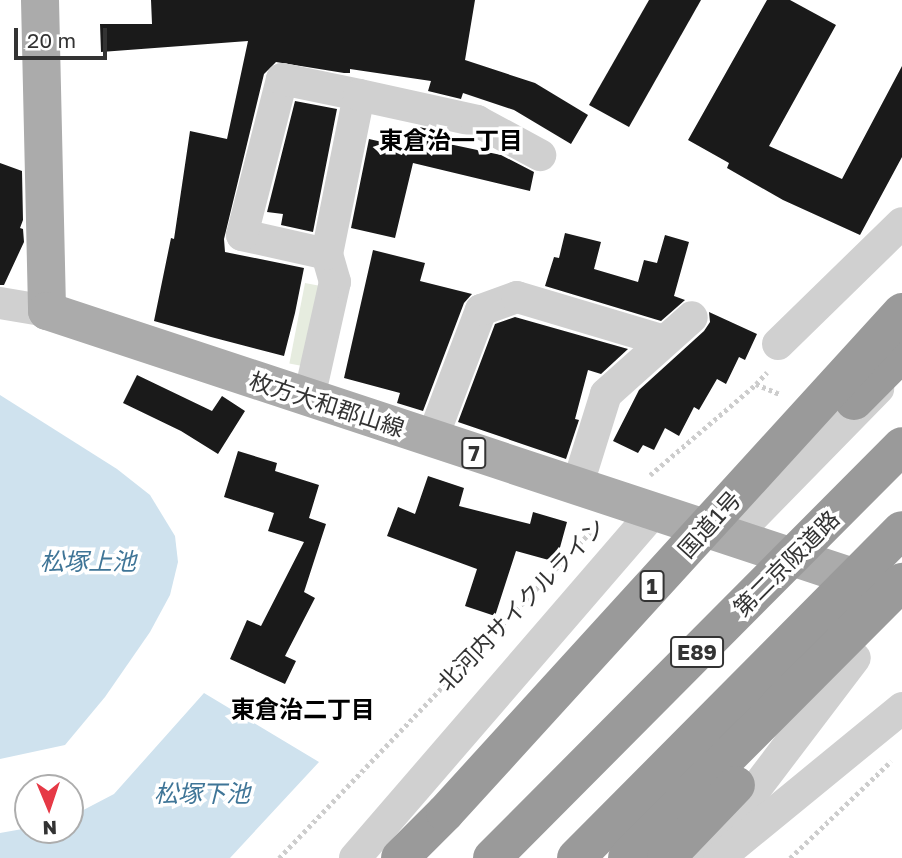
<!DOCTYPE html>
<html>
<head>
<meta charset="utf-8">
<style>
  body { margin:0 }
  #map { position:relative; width:902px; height:858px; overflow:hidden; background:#fff; font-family:"Golos Text","Noto Sans JP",sans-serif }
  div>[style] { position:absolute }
  .green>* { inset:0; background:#e6ecdf; transform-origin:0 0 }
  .water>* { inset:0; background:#cfe2ee }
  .building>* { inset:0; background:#1a1a1a }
  .path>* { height:4.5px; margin-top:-2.25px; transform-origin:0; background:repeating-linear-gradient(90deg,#cdcdcd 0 3.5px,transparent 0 7px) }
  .minor>* { height:32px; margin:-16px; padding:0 16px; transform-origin:16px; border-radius:16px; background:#d0d0d0 }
  .major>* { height:38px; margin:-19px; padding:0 19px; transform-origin:19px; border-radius:19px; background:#ababab }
  .highway>* { height:38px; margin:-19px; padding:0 19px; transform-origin:19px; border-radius:19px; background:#9a9a9a }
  span { translate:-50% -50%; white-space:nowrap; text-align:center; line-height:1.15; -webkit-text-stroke:7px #fff; paint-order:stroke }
  .shield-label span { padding:2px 5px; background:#fff; border:2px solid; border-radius:5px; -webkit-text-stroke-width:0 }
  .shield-label { font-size:21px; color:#333; font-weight:700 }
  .street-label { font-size:23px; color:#333 }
  .neighbourhood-label { font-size:24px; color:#000; font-weight:700 }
  .water-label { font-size:24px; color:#3f7597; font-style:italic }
  .north { position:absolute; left:14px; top:774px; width:70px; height:70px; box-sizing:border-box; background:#fff; border:2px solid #adadad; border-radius:50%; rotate:178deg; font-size:19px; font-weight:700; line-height:28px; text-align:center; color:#333 }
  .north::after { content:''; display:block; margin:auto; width:24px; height:32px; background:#e63946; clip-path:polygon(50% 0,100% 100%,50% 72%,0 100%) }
  .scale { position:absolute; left:14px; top:28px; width:93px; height:32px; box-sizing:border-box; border:4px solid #333; border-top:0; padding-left:9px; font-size:21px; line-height:24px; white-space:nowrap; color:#333; -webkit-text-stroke:5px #fff; paint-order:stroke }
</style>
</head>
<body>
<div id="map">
  <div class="green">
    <div style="left:305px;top:283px;width:16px;height:82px;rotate:11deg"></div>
  </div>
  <div class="water">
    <div style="clip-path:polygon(0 395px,117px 469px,150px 495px,175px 536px,178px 562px,170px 595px,150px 632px,105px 697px,65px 745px,0 759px)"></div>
    <div style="clip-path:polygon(204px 693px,319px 762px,230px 858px,0 858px,0 833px,28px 828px,70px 830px,70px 817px,114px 794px)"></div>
  </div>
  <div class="building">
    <div style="clip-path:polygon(151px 0,475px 0,465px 60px,535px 83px,588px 115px,571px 144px,514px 110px,463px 93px,461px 99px,428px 91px,431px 81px,350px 69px,350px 73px,344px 73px,276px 62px,264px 74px,224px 239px,225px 252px,304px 268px,295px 313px,284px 356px,211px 337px,154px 321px,171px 238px,174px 239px,190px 131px,227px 139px,248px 41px,101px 52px,100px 24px,152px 24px)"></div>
    <div style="clip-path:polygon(649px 0,701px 0,629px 127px,589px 105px)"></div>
    <div style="clip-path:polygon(767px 0,790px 0,836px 25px,769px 146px,842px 179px,902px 66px,902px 157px,860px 235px,783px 200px,727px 168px,729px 163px,688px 140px)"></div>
    <div style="clip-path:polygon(295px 101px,337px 109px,313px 232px,281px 225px,283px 214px,267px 212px)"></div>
    <div style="clip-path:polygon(419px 127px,452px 134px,449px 144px,501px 155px,534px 172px,530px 191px,413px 163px,395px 238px,351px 228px,369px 139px,413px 149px)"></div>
    <div style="clip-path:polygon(0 163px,22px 171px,23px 220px,20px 228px,23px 229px,24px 242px,4px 285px,0 285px)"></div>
    <div style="clip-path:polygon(565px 233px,601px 242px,594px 269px,638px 282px,644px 260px,657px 263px,665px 235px,689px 242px,674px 296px,685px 300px,661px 321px,545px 286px,554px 257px,559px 258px)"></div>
    <div style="clip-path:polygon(373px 250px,425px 263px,420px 281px,472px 294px,464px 303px,423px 411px,397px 403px,400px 393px,344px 378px)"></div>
    <div style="clip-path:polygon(709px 312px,757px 334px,745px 360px,739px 357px,726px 384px,717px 379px,699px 410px,694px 407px,679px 436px,665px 428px,654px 450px,643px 445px,638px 453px,613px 441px,639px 390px,704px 331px,710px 322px)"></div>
    <div style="clip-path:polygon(515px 317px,628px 349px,601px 374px,588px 370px,575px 419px,579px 420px,566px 459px,458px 422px,495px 324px)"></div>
    <div style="clip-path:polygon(137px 375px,212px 411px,222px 396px,245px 411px,218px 454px,181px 431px,123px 403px)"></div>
    <div style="clip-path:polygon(238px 451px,277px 463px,275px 471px,319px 485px,309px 518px,326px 524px,304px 592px,315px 598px,285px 656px,296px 661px,285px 684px,230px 659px,247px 620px,261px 626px,304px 542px,268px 531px,274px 513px,224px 497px)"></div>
    <div style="clip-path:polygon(428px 476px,464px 488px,459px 506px,530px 524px,533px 512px,567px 522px,556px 562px,516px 551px,495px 616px,465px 606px,477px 569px,387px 536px,398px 507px,415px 514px)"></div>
  </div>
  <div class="path">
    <div style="left:756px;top:384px;width:16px;rotate:-47deg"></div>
    <div style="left:650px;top:475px;width:140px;rotate:-40.6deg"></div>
    <div style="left:756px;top:384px;width:26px;rotate:23deg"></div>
    <div style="left:279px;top:858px;width:458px;rotate:-46.3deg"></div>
    <div style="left:790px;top:858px;width:140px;rotate:-43.8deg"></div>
  </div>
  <div class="minor">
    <div style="left:327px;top:254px;width:87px;rotate:-167.4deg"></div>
    <div style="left:242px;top:235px;width:161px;rotate:-75.6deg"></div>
    <div style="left:282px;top:79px;width:79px;rotate:11.7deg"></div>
    <div style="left:0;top:303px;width:48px;rotate:9.7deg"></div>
    <div style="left:778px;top:344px;width:173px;rotate:-44.3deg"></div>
    <div style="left:309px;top:398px;width:119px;rotate:-77.4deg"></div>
    <div style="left:335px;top:282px;width:29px;rotate:-106deg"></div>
    <div style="left:327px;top:254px;width:162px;rotate:-78.6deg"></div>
    <div style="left:359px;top:95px;width:121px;rotate:12.4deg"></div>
    <div style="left:477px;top:121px;width:72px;rotate:28.4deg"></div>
    <div style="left:432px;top:439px;width:138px;rotate:-69.2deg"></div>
    <div style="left:481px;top:310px;width:38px;rotate:-20deg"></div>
    <div style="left:517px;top:297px;width:154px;rotate:16.6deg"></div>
    <div style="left:577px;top:487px;width:97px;rotate:-72.7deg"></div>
    <div style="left:606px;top:394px;width:115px;rotate:-41.8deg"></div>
    <div style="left:732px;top:538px;width:209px;rotate:-45.6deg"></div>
    <div style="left:355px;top:858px;width:457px;rotate:-49.2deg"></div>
    <div style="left:703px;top:858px;width:251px;rotate:-52.8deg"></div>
    <div style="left:719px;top:858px;width:237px;rotate:-39.3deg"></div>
  </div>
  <div class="major">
    <div style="left:40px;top:0;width:311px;rotate:88.7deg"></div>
    <div style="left:47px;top:311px;width:880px;rotate:18.27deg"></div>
  </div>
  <div class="highway">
    <div style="left:854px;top:401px;width:68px;rotate:-45deg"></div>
    <div style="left:400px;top:858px;width:64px;rotate:-45deg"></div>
    <div style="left:445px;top:813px;width:678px;rotate:-47.63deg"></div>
    <div style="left:492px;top:858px;width:581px;rotate:-45.14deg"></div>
    <div style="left:576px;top:858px;width:462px;rotate:-45.2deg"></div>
    <div style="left:627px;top:858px;width:390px;rotate:-45.1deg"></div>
    <div style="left:666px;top:858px;width:101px;rotate:-46.2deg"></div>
  </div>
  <div class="shield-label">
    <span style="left:474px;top:453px">7</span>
    <span style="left:652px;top:586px">1</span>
    <span style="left:697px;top:652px">E89</span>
  </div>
  <div class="street-label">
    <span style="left:327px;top:404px;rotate:18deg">枚方大和郡山線</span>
    <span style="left:709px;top:524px;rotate:-48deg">国道1号</span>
    <span style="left:786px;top:563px;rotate:-45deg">第二京阪道路</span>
    <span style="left:521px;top:604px;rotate:-46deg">北河内サイクルライン</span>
  </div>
  <div class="neighbourhood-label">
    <span style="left:451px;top:140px">東倉治一丁目</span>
    <span style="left:303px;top:709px">東倉治二丁目</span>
  </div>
  <div class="water-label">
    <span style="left:88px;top:561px">松塚上池</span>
    <span style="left:202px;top:793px">松塚下池</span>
  </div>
  <div class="north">N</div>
  <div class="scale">20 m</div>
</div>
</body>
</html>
